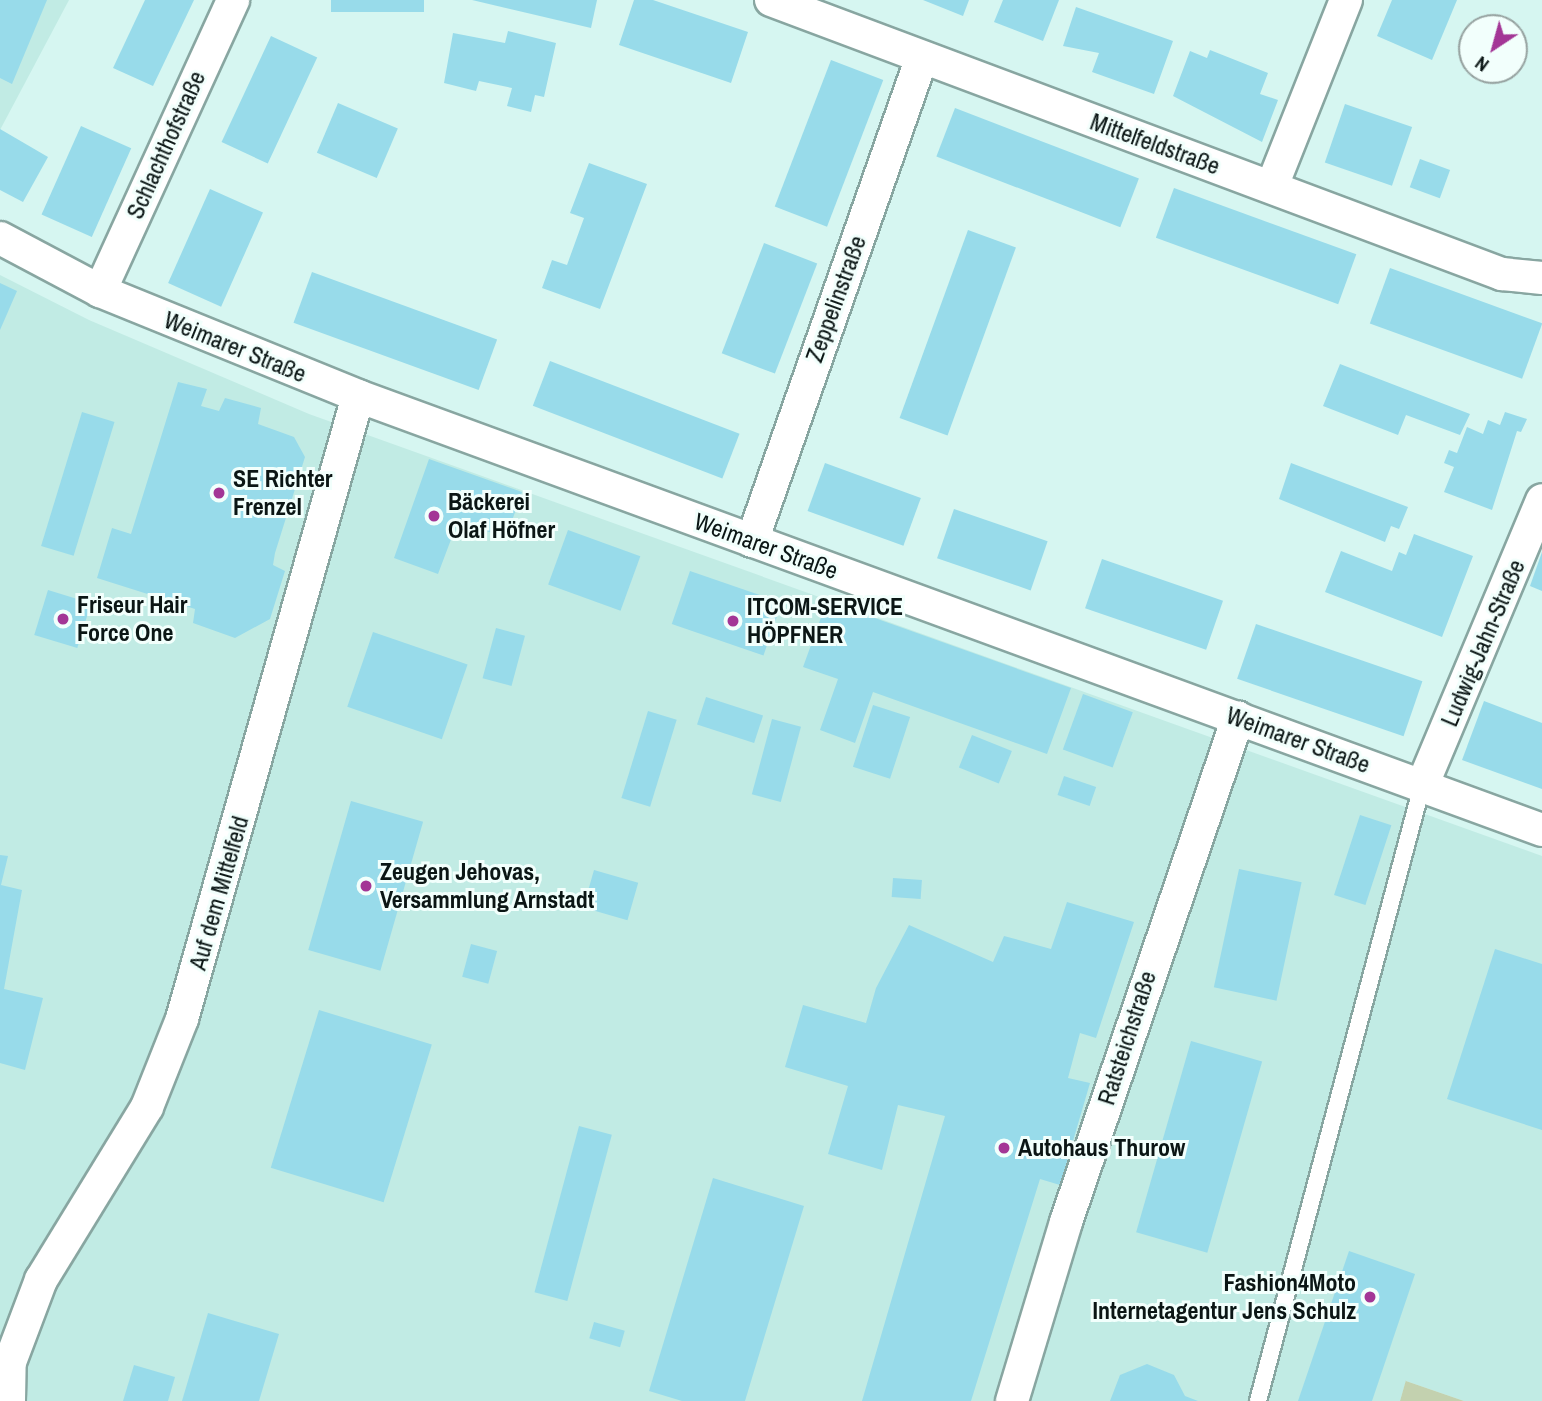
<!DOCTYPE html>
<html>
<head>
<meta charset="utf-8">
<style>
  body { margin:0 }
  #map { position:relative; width:1542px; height:1401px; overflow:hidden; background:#d6f6f1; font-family:"Archivo Narrow",sans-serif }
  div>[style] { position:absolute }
  .built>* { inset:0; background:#c1ebe4 }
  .green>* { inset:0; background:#c3d1af }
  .building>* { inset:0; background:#98dbea; transform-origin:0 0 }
  .roads { filter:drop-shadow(2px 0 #88a6a1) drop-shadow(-2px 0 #88a6a1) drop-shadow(0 2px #88a6a1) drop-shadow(0 -2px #88a6a1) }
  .lane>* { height:16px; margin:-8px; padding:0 8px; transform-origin:8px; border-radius:8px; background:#fff }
  .street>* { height:32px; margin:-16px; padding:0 16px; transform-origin:16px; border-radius:16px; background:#fff }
  .dots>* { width:19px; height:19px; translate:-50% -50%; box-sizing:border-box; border:4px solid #f2fffc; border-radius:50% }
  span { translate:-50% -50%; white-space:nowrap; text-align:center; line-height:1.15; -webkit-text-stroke:6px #f2fffc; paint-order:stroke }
  .street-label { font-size:24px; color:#0b1615 }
  .poi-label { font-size:24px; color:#0b1615; font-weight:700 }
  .left { translate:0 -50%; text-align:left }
  .right { translate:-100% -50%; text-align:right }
  .north { position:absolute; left:1458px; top:14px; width:70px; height:70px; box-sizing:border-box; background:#f2fffc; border:2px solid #96a2a0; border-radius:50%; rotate:216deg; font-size:19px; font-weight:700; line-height:28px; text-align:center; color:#0b1615 }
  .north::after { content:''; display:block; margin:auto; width:24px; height:32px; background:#a33696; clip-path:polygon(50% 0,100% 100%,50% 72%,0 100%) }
</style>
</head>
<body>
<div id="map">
  <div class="built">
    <div style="clip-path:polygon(0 0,69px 0,0 130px)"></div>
    <div style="clip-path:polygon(0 275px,89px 320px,309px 414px,1542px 856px,1542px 1401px,1464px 1401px,1406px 1381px,1400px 1401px,0 1401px)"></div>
  </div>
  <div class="green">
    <div style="clip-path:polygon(1406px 1380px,1406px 1381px,1464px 1401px,1400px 1401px)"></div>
  </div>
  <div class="building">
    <div style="clip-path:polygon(0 0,47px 0,12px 84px,0 78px)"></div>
    <div style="clip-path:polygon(145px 0,194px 0,153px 86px,113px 68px)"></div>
    <div style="left:331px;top:0;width:93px;height:12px"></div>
    <div style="clip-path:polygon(472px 0,597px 0,591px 28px)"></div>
    <div style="clip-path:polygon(634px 0,653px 0,748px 32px,731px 83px,619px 45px)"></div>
    <div style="clip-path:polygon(923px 0,969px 0,963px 16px)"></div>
    <div style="clip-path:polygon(1003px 0,1059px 0,1043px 41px,994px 22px)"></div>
    <div style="clip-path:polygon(1392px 0,1457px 0,1432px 60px,1377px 36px)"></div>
    <div style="clip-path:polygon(1076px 7px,1173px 41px,1154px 94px,1092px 72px,1099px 53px,1063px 46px)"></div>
    <div style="clip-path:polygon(508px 31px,556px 43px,544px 97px,535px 95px,531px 112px,507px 106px,512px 88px,479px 81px,476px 91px,444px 83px,453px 33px,505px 43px)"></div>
    <div style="left:271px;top:36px;width:51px;height:117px;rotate:25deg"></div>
    <div style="clip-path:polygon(1210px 50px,1268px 73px,1260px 94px,1278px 100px,1262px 142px,1173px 96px,1190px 51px,1207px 58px)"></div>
    <div style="left:831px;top:60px;width:56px;height:157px;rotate:21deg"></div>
    <div style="left:338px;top:103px;width:65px;height:54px;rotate:23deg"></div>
    <div style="left:1345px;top:104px;width:71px;height:62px;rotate:19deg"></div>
    <div style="left:955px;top:108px;width:197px;height:52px;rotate:21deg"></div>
    <div style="left:81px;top:126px;width:55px;height:97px;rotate:24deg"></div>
    <div style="clip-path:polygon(0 129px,48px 157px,23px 202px,0 190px)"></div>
    <div style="left:1420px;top:159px;width:32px;height:30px;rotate:20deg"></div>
    <div style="clip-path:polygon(589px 163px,647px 184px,600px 309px,542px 288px,552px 260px,567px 265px,584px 218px,570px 213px)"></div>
    <div style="left:1174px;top:188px;width:194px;height:53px;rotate:20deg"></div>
    <div style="left:210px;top:189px;width:58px;height:103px;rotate:24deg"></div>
    <div style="left:968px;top:230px;width:51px;height:200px;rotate:20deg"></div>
    <div style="left:764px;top:243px;width:57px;height:118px;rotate:21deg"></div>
    <div style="left:1390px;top:268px;width:162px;height:59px;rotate:20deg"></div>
    <div style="left:312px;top:272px;width:197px;height:54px;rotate:20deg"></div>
    <div style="clip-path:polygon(0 283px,17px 291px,0 330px)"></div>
    <div style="left:550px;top:361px;width:203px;height:48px;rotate:21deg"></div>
    <div style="clip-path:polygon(1340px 364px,1470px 414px,1460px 435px,1406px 415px,1398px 435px,1323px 406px)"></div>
    <div style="clip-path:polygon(178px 382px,207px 389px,201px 406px,219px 411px,225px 398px,261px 408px,258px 424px,294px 437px,305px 457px,275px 553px,273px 565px,285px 571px,270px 619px,235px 638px,193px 623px,195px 609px,97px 578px,112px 528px,131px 534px)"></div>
    <div style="left:82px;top:412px;width:34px;height:140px;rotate:17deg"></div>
    <div style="clip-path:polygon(1505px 412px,1527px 419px,1521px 432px,1517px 431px,1492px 510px,1444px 492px,1454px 467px,1444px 463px,1449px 450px,1457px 453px,1467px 427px,1483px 434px,1488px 420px,1500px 425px)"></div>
    <div style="clip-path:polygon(429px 459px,522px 492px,506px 538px,458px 521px,438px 574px,394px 558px)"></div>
    <div style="left:825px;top:463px;width:102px;height:51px;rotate:20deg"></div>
    <div style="clip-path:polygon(1291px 463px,1408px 507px,1399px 529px,1391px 526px,1385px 542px,1279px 499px)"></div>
    <div style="left:954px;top:509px;width:99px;height:52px;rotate:19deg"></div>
    <div style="left:568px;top:530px;width:77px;height:58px;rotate:20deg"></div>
    <div style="clip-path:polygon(1414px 534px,1473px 556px,1442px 637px,1325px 592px,1341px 551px,1392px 571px,1399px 552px,1406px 555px)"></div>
    <div style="clip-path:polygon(1542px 552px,1542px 591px,1530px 586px)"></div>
    <div style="left:1102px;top:559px;width:128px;height:52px;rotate:19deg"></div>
    <div style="left:690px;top:571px;width:97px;height:56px;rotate:19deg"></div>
    <div style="left:48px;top:590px;width:45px;height:47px;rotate:17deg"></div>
    <div style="clip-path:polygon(827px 601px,1071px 688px,1047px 754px,873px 692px,855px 743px,820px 730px,838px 679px,803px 667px)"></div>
    <div style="left:1256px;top:624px;width:176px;height:58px;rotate:19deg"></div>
    <div style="left:496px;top:628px;width:30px;height:52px;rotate:15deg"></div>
    <div style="left:373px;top:632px;width:100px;height:79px;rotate:19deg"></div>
    <div style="left:1083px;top:694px;width:53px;height:59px;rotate:20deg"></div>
    <div style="left:706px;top:697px;width:60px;height:29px;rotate:18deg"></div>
    <div style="clip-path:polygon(1484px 701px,1542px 723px,1542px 789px,1462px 760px)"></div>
    <div style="left:873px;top:705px;width:39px;height:65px;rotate:18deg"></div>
    <div style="left:648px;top:711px;width:30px;height:91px;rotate:17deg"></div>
    <div style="left:772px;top:719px;width:30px;height:78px;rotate:15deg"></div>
    <div style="left:972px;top:735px;width:43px;height:35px;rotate:22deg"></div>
    <div style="left:1064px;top:776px;width:34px;height:20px;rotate:19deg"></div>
    <div style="left:351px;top:801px;width:75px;height:155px;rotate:16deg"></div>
    <div style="left:1360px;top:815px;width:33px;height:84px;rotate:18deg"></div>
    <div style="clip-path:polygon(0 855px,8px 856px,1px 885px,22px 890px,4px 989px,43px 998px,25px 1070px,0 1063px)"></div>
    <div style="left:1239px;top:869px;width:64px;height:121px;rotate:12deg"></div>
    <div style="left:594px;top:870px;width:46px;height:39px;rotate:16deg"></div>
    <div style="left:893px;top:878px;width:29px;height:19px;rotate:4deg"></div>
    <div style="clip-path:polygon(1067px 902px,1134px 922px,1096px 1038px,1080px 1033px,1068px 1078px,1090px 1083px,1060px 1185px,1040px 1179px,971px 1401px,862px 1401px,945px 1116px,898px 1105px,882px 1170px,828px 1154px,848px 1086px,785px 1067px,803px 1005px,866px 1023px,876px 988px,909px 925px,993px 962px,1004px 936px,1051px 949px)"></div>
    <div style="left:471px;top:944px;width:27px;height:34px;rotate:15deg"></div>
    <div style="clip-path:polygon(1495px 949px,1542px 964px,1542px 1130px,1447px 1099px)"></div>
    <div style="left:319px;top:1010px;width:118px;height:165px;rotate:17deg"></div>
    <div style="left:1191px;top:1041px;width:74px;height:199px;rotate:16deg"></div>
    <div style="left:579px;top:1126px;width:34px;height:172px;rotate:15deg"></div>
    <div style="clip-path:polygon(713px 1178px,804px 1206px,745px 1401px,682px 1401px,649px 1391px)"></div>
    <div style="clip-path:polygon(1349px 1251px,1415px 1274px,1372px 1401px,1298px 1401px)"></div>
    <div style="clip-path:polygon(208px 1313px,279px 1334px,259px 1401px,182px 1401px)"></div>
    <div style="left:594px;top:1322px;width:32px;height:17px;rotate:16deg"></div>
    <div style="clip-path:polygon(1147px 1364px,1174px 1375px,1185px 1396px,1198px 1401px,1110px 1401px,1120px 1375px)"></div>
    <div style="clip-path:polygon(134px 1365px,175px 1377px,168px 1401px,123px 1401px)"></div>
  </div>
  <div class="roads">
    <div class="lane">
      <div style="left:1258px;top:1401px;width:636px;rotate:-75.07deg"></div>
    </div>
    <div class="street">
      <div style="left:771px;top:0;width:781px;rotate:20.55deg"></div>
      <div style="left:1502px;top:274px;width:40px;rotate:5.7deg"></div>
      <div style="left:1272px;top:186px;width:200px;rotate:-68.3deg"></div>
      <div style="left:0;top:238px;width:113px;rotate:27.9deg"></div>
      <div style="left:100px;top:291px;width:279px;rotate:22.1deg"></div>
      <div style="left:358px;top:396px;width:1261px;rotate:20.13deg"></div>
      <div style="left:100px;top:291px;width:320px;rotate:-65.4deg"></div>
      <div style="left:752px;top:541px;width:513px;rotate:-70.65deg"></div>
      <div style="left:1422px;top:786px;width:310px;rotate:-67.2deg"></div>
      <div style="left:9px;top:1401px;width:39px;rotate:-89deg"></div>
      <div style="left:10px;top:1362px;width:88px;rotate:-69.3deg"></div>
      <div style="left:41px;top:1280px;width:203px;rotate:-58.5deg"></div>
      <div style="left:147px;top:1107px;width:95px;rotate:-68.3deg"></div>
      <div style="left:182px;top:1019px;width:647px;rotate:-74.22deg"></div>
      <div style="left:1012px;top:1401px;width:187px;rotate:-73.2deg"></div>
      <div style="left:1066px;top:1222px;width:533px;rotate:-71.16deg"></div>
    </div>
  </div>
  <div class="dots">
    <div style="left:219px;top:493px;background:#a33696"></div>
    <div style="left:434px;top:516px;background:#a33696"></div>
    <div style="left:63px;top:619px;background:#a33696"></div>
    <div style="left:733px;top:621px;background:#a33696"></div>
    <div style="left:366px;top:886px;background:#a33696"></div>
    <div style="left:1004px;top:1148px;background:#a33696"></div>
    <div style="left:1370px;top:1297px;background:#a33696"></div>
  </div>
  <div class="street-label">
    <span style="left:1155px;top:144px;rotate:20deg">Mittelfeldstraße</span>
    <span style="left:166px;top:145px;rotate:-66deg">Schlachthofstraße</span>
    <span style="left:836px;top:299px;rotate:-70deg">Zeppelinstraße</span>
    <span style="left:235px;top:347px;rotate:22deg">Weimarer Straße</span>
    <span style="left:766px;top:546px;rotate:20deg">Weimarer Straße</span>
    <span style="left:1483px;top:643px;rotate:-67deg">Ludwig-Jahn-Straße</span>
    <span style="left:1298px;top:740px;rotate:20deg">Weimarer Straße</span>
    <span style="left:219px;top:893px;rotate:-74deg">Auf dem Mittelfeld</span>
    <span style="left:1127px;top:1038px;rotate:-72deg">Ratsteichstraße</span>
  </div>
  <div class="poi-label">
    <span class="left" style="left:233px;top:493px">SE Richter<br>Frenzel</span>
    <span class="left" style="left:448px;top:516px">Bäckerei<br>Olaf Höfner</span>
    <span class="left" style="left:77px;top:619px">Friseur Hair<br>Force One</span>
    <span class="left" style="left:747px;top:621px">ITCOM-SERVICE<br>HÖPFNER</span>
    <span class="left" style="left:380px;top:886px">Zeugen Jehovas,<br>Versammlung Arnstadt</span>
    <span class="left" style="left:1018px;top:1148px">Autohaus Thurow</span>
    <span class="right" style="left:1356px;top:1297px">Fashion4Moto<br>Internetagentur Jens Schulz</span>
  </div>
  <div class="north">N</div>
</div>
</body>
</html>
